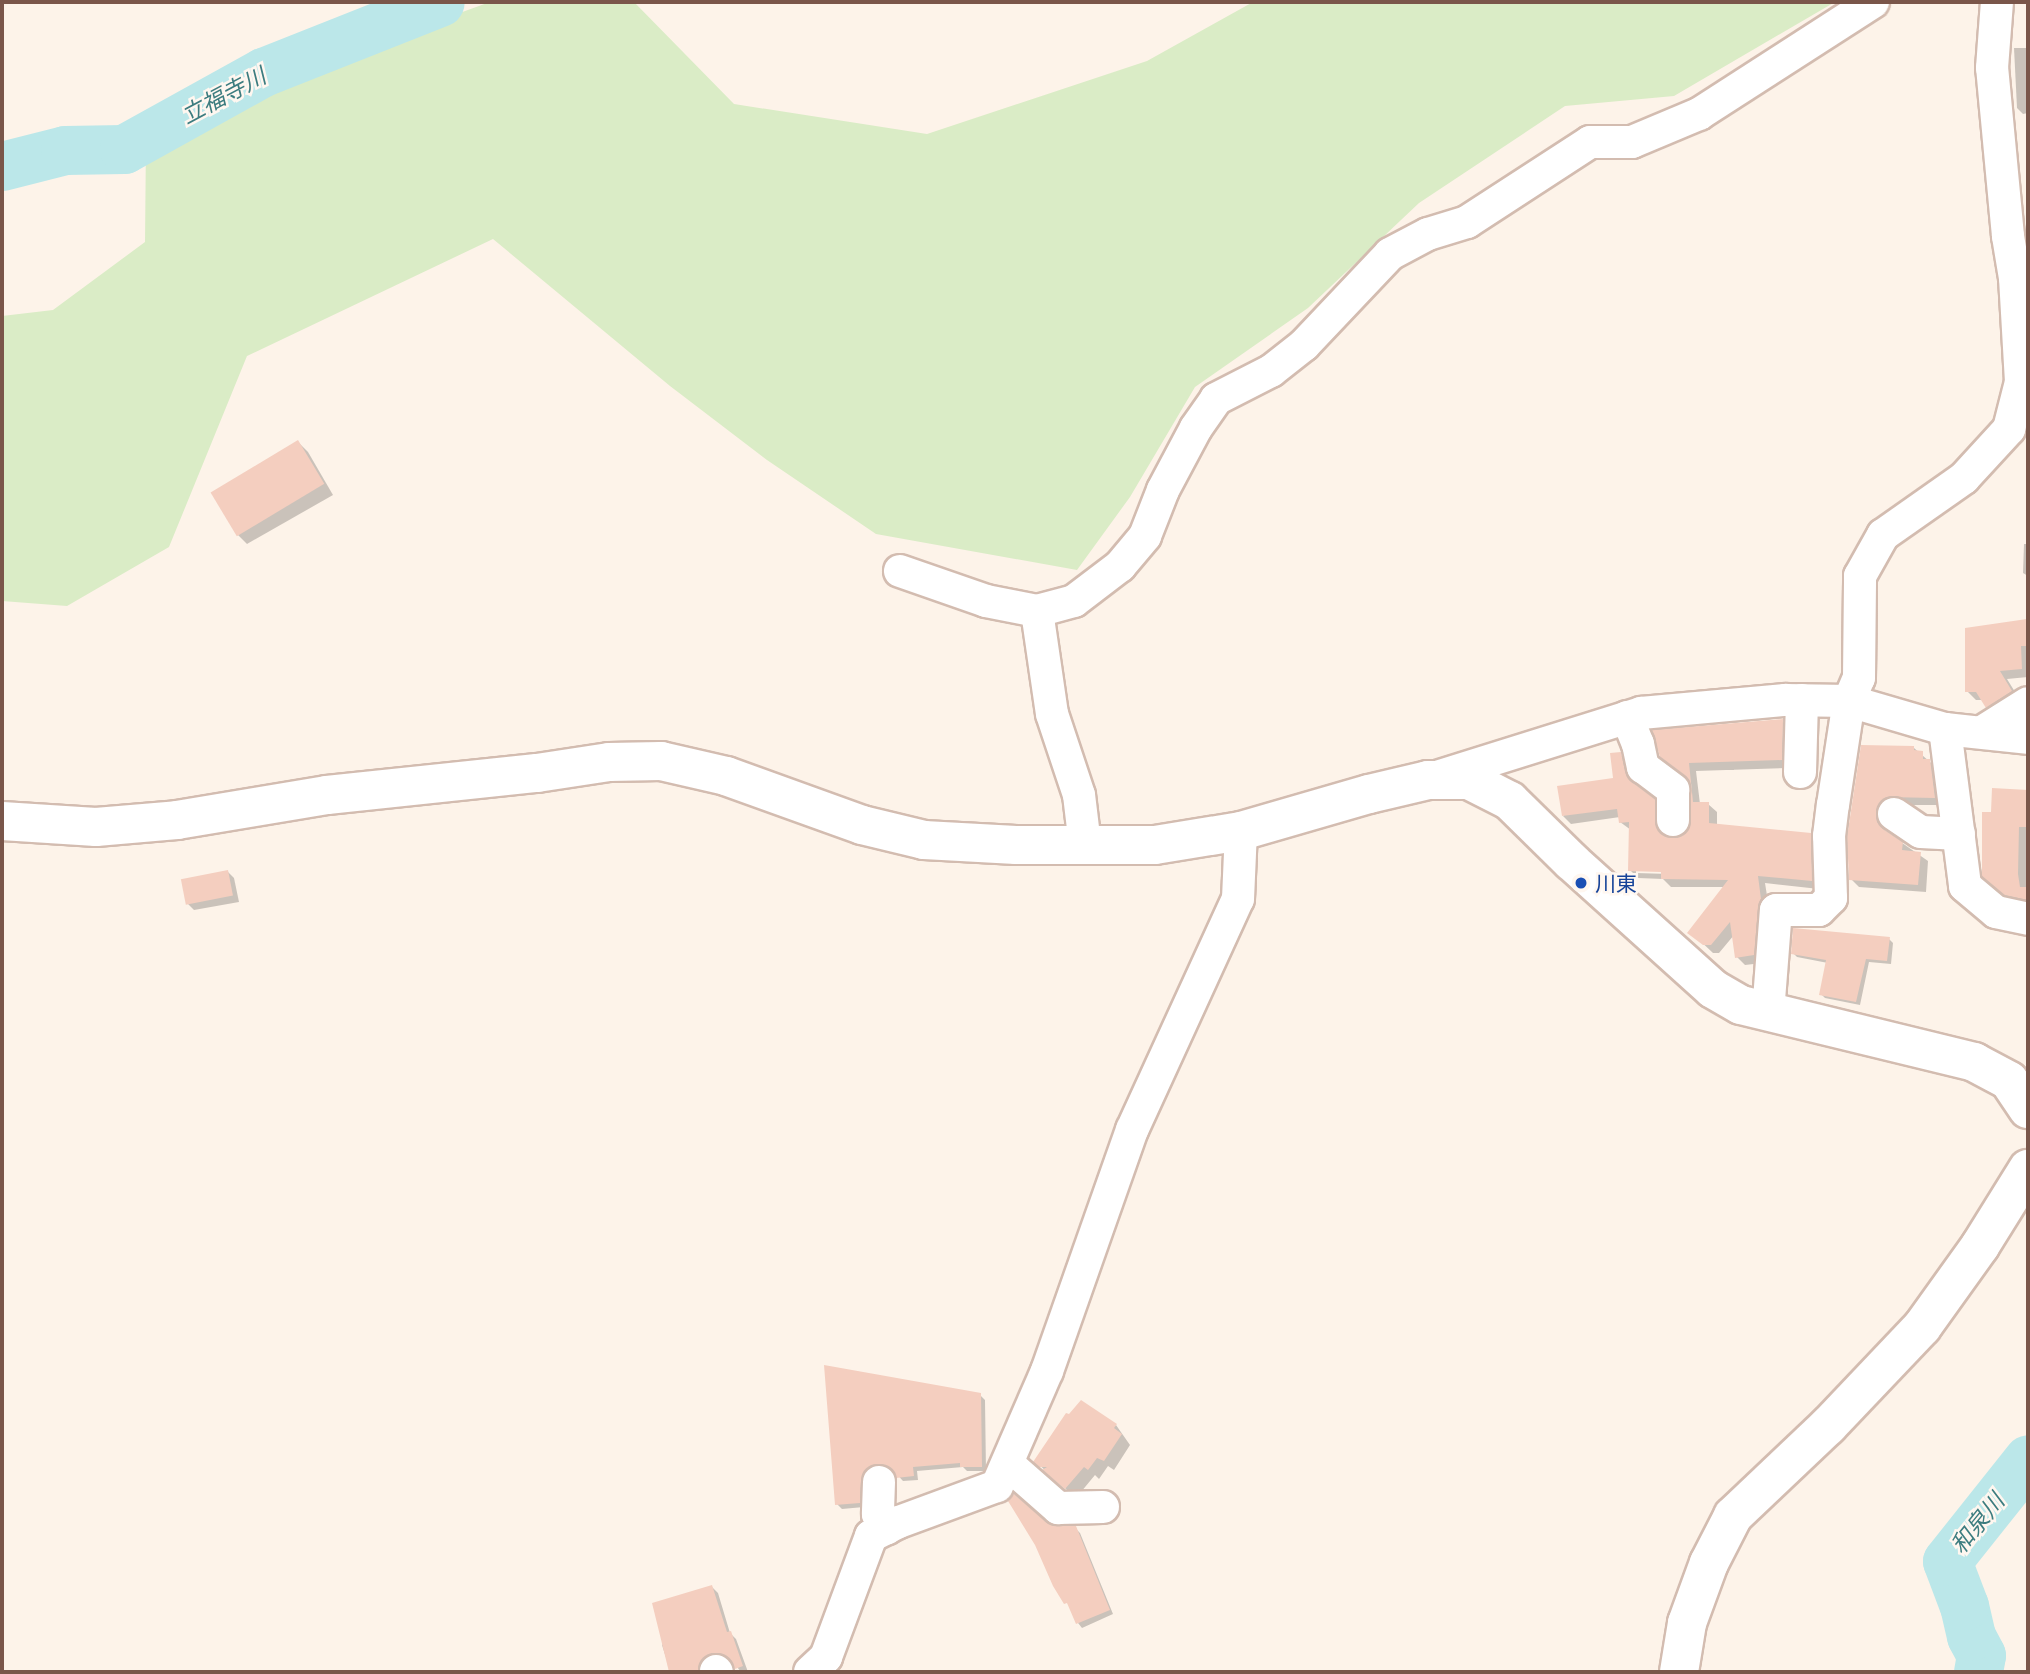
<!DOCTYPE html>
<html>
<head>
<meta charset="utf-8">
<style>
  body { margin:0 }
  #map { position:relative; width:2030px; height:1674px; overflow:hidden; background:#fdf3e9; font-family:"Exo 2","Noto Sans JP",sans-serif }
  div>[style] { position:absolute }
  .green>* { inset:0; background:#daecc6 }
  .shadow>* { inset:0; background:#0003 }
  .river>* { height:49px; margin:-24.5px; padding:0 24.5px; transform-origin:24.5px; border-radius:24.5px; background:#bbe7e9 }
  .building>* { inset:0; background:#f4cebf; transform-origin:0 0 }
  .roads { filter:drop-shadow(2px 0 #d3bcb0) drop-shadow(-2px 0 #d3bcb0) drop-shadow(0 2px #d3bcb0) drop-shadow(0 -2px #d3bcb0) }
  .minor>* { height:32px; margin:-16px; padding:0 16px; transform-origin:16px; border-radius:16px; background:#fff }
  .tertiary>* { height:38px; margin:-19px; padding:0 19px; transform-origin:19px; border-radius:19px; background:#fff }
  .dots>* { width:19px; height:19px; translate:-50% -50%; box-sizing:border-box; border:4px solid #fff7f0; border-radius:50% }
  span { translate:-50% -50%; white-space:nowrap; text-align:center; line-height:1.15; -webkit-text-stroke:5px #fff7f0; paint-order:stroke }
  .transit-label { font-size:21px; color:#164399 }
  .left { translate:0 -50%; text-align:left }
  .water-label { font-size:23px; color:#3c7c7f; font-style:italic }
  .frame { position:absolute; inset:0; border:4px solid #7a564a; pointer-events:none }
</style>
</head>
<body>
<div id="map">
  <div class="green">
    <div style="clip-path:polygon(490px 2px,634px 2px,734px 104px,927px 134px,1147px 61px,1253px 2px,1835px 2px,1674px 96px,1565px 106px,1419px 203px,1308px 308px,1195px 387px,1130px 497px,1077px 570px,876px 534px,767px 460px,670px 386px,493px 239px,247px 356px,169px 547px,67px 606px,2px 601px,2px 316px,53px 310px,145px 242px,146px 139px,277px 79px)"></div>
  </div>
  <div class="shadow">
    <div style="clip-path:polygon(2014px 48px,2028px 48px,2028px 113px,2023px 114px,2017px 108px)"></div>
    <div style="clip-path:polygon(298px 442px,308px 452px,333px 495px,247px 544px,237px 534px)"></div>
    <div style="clip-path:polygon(2024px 544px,2028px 544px,2028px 576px,2023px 573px)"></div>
    <div style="clip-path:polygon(2028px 620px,2028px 677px,2007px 679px,2020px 700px,1996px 715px,1983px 700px,1976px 700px,1967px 691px,1966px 629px)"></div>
    <div style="clip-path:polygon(evenodd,1782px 721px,1790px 729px,1789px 768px,1696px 771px,1700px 804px,1708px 804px,1717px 812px,1717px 825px,1810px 834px,1818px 843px,1819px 889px,1765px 883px,1769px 908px,1762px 963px,1745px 965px,1737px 957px,1734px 935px,1719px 953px,1713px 953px,1696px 937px,1725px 887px,1671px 887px,1663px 879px,1638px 878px,1630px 870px,1631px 830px,1620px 822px,1620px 817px,1571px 824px,1563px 816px,1615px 780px,1620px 754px,1628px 762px,1637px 787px,1662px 809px,1665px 836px,1672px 840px,1683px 838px,1693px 821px,1691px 783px,1670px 764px,1782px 721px,1636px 869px,1670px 870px,1670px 874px,1636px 873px,1636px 869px)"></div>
    <div style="clip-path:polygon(1914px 748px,1938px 769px,1942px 805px,1895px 805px,1883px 821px,1885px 831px,1928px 861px,1926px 892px,1859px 887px,1851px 879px,1849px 837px)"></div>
    <div style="clip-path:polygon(1993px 790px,2028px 791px,2028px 904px,2012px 901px,1991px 882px)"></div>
    <div style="clip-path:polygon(228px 872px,234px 878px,239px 902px,194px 910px,187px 903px)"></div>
    <div style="clip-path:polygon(1889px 939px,1893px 943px,1891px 964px,1869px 962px,1860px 1005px,1825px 998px,1821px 994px,1828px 963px,1797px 957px,1793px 953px)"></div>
    <div style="clip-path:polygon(826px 1367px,980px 1395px,985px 1400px,986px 1471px,967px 1471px,963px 1467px,917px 1471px,918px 1480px,903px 1481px,893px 1470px,876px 1470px,864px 1507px,842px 1509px,837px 1504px)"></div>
    <div style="clip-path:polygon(1116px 1425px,1130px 1445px,1114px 1470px,1108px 1466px,1099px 1479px,1095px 1475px,1076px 1498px,1036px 1462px)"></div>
    <div style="clip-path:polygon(1046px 1524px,1058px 1528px,1075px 1528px,1080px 1533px,1113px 1614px,1082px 1628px,1078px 1623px,1037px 1544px)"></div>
    <div style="clip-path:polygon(712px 1587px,718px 1593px,730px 1633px,736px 1639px,748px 1672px,741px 1672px,733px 1662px,717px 1659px,704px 1672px,667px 1672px,670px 1670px,662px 1645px)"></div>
  </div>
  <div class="river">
    <div style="left:2px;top:166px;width:65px;rotate:-14.3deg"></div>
    <div style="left:65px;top:150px;width:59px;rotate:-1deg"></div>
    <div style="left:124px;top:149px;width:159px;rotate:-29deg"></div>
    <div style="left:263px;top:72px;width:190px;rotate:-21.6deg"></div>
    <div style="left:1978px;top:1672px;width:17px;rotate:-80deg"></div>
    <div style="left:1981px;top:1655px;width:21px;rotate:-118deg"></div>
    <div style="left:1971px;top:1636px;width:31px;rotate:-103deg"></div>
    <div style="left:1964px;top:1606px;width:48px;rotate:-110.7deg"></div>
    <div style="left:1947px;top:1561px;width:130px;rotate:-51.5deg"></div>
  </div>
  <div class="building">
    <div style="left:298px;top:440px;width:51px;height:102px;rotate:59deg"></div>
    <div style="clip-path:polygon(2027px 619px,2028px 646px,2021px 646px,2022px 669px,2000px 671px,2012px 691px,1986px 708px,1976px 692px,1965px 692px,1965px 628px)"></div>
    <div style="clip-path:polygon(1783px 719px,1782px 760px,1689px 763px,1693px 802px,1709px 802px,1709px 823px,1811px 833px,1812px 881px,1758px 876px,1761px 899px,1758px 909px,1754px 955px,1735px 958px,1730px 922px,1711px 945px,1703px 945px,1687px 933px,1728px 880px,1661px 879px,1661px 872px,1628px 871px,1629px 822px,1619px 823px,1617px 809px,1562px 816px,1557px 786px,1613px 778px,1610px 753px,1621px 752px,1625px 771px,1631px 781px,1655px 799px,1658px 830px,1672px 838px,1682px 836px,1691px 821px,1690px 782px,1660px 757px,1652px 730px)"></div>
    <div style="clip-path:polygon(1861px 745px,1914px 746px,1914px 750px,1923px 751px,1923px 759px,1930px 759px,1935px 798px,1886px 797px,1876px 812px,1877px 822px,1883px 829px,1903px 842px,1902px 850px,1921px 852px,1918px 885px,1849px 880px,1847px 837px)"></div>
    <div style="clip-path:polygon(1992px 788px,2028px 790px,2028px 827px,2019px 827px,2018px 874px,2020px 887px,2028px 887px,2028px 900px,2004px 895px,1982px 877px,1982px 812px,1991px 812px)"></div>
    <div style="left:228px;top:870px;width:26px;height:48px;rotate:79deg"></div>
    <div style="clip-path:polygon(1793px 928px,1890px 937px,1887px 961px,1866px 959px,1856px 1002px,1819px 995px,1826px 960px,1791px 954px)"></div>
    <div style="clip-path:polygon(824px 1365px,981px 1393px,982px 1467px,960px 1467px,960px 1463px,913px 1467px,914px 1476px,896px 1478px,888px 1466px,871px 1466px,864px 1472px,861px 1481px,860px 1503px,835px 1505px)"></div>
    <div style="clip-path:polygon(1081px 1400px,1117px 1424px,1114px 1428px,1122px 1434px,1104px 1461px,1097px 1458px,1088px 1470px,1084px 1467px,1065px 1489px,1042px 1470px,1047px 1467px,1039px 1467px,1033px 1462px,1066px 1413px,1069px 1414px)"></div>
    <div style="clip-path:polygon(1014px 1494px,1047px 1522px,1058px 1526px,1076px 1526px,1110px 1610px,1076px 1624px,1067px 1603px,1064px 1604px,1053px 1586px,1035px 1545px,1008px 1501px)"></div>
    <div style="clip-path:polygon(712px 1585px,727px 1632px,731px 1631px,743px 1666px,735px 1669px,728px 1658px,712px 1653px,703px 1659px,698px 1672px,669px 1672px,652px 1603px)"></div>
  </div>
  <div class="roads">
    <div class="minor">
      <div style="left:900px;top:571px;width:91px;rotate:19.2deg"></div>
      <div style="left:986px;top:601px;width:52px;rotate:11.1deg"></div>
      <div style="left:1627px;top:717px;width:29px;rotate:68deg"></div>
      <div style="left:1638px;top:744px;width:24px;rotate:78deg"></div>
      <div style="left:1643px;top:767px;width:38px;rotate:37deg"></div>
      <div style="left:1673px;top:790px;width:30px;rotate:90deg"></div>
      <div style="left:1945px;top:729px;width:83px;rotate:6.2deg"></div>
      <div style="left:1982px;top:732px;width:54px;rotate:-32.2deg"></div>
      <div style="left:1800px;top:772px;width:72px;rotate:-88.4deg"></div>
      <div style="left:1440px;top:776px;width:211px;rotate:-17.4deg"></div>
      <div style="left:1641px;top:713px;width:145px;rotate:-5.2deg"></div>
      <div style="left:1785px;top:700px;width:64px;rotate:0.9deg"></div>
      <div style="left:1849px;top:701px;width:100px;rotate:16.3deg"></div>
      <div style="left:1945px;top:729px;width:158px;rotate:82.7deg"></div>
      <div style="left:1965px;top:886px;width:40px;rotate:40deg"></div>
      <div style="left:1996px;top:912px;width:33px;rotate:12deg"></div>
      <div style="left:1894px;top:814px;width:32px;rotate:34deg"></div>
      <div style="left:1921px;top:832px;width:38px;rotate:3deg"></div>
      <div style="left:1085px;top:845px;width:50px;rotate:-96.8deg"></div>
      <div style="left:1079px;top:795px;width:85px;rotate:-108.4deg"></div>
      <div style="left:1052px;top:714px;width:104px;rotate:-98.3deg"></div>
      <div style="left:1037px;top:611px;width:38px;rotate:-15deg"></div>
      <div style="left:1074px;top:601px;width:58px;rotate:-37.3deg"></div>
      <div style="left:1120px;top:566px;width:39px;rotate:-50deg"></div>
      <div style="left:1145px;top:536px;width:49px;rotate:-68.6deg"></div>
      <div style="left:1163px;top:490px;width:70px;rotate:-62deg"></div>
      <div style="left:1196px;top:428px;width:35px;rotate:-55deg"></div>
      <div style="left:1216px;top:399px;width:62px;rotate:-27deg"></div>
      <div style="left:1271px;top:371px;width:42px;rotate:-38.2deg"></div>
      <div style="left:1304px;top:345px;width:125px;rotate:-46.6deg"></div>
      <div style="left:1390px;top:254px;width:43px;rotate:-27.8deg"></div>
      <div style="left:1428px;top:234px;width:41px;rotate:-17.1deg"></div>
      <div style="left:1467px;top:222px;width:147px;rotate:-33deg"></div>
      <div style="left:1590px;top:142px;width:42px"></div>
      <div style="left:1632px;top:142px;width:73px;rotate:-22.7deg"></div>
      <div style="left:1699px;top:114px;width:207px;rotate:-32.8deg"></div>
      <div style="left:1768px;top:1013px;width:103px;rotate:-85.6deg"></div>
      <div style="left:1776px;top:910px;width:43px"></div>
      <div style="left:1819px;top:910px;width:17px;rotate:-45deg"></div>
      <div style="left:1831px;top:898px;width:62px;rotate:-91.8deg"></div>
      <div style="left:1829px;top:836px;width:31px;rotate:-83deg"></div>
      <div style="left:1833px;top:805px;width:105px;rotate:-81.3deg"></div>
      <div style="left:1849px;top:701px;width:25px;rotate:-67deg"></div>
      <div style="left:1859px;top:678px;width:102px;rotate:-89.4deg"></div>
      <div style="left:1860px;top:576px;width:47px;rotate:-60.7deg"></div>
      <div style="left:1883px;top:535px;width:99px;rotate:-35.1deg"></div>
      <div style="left:1964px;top:478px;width:67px;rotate:-47.4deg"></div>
      <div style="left:2009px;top:429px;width:49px;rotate:-75.7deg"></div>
      <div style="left:2021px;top:382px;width:104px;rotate:-93.3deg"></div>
      <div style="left:2015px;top:278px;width:43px;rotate:-99.5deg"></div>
      <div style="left:2008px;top:236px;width:169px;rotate:-95.4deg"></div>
      <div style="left:1992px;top:68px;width:66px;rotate:-85.7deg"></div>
      <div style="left:1008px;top:1464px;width:67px;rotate:41.3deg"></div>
      <div style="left:1058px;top:1508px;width:45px;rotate:-1.3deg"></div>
      <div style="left:879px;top:1482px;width:32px;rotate:92deg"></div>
      <div style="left:878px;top:1514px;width:17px;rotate:59deg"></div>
      <div style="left:716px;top:1671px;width:1px;rotate:45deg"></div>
      <div style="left:810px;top:1672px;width:22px;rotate:-43deg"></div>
      <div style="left:826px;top:1657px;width:129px;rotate:-69.6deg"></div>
      <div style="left:871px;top:1536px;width:31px;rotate:-27deg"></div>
      <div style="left:899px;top:1522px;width:104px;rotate:-20.2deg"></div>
      <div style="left:997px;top:1486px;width:125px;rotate:-66.5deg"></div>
      <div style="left:1047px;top:1371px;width:256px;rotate:-70.6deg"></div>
      <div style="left:1132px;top:1130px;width:254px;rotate:-65.4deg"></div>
      <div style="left:1238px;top:899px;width:68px;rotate:-87.5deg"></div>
    </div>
    <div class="tertiary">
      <div style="left:2px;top:821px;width:94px;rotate:3.7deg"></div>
      <div style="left:96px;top:827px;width:81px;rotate:-4.9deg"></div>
      <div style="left:177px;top:820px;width:152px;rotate:-9.5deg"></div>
      <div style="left:327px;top:795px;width:211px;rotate:-6deg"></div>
      <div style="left:537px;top:773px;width:73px;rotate:-8.7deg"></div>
      <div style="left:609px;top:762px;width:52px;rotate:-1.1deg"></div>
      <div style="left:661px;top:761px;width:67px;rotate:13deg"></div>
      <div style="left:726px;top:776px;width:145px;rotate:19.8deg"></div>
      <div style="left:862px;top:825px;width:64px;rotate:13.6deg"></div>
      <div style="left:924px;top:840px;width:92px;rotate:3.1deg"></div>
      <div style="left:1016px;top:845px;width:139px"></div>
      <div style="left:1155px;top:845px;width:87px;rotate:-9.2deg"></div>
      <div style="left:1241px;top:831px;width:133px;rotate:-16.1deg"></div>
      <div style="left:1369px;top:794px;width:61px;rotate:-13.3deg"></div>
      <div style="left:1428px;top:780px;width:41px"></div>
      <div style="left:1469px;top:780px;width:46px;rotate:27.1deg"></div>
      <div style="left:1510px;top:801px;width:86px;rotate:44.5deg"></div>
      <div style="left:1571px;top:861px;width:191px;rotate:42deg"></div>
      <div style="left:1713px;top:989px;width:32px;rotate:30deg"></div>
      <div style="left:1741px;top:1005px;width:240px;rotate:13.7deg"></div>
      <div style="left:1974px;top:1062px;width:40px;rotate:28deg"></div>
      <div style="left:2009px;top:1081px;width:34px;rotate:56deg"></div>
      <div style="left:1679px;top:1672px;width:50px;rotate:-80.7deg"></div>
      <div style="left:1687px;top:1623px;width:64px;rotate:-69.9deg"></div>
      <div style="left:1709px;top:1563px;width:53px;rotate:-62.9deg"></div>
      <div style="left:1733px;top:1516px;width:131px;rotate:-43.5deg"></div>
      <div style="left:1828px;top:1426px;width:137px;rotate:-46.5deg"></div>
      <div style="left:1922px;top:1327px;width:100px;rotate:-54.4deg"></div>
      <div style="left:1980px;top:1246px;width:91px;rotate:-58.1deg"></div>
    </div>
  </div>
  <div class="dots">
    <div style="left:1581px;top:883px;background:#1a4fb4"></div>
  </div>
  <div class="transit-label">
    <span class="left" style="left:1595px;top:883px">川東</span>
  </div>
  <div class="water-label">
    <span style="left:223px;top:95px;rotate:-28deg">立福寺川</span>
    <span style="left:1977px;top:1523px;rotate:-51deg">和泉川</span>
  </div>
  <div class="frame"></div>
</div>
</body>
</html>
